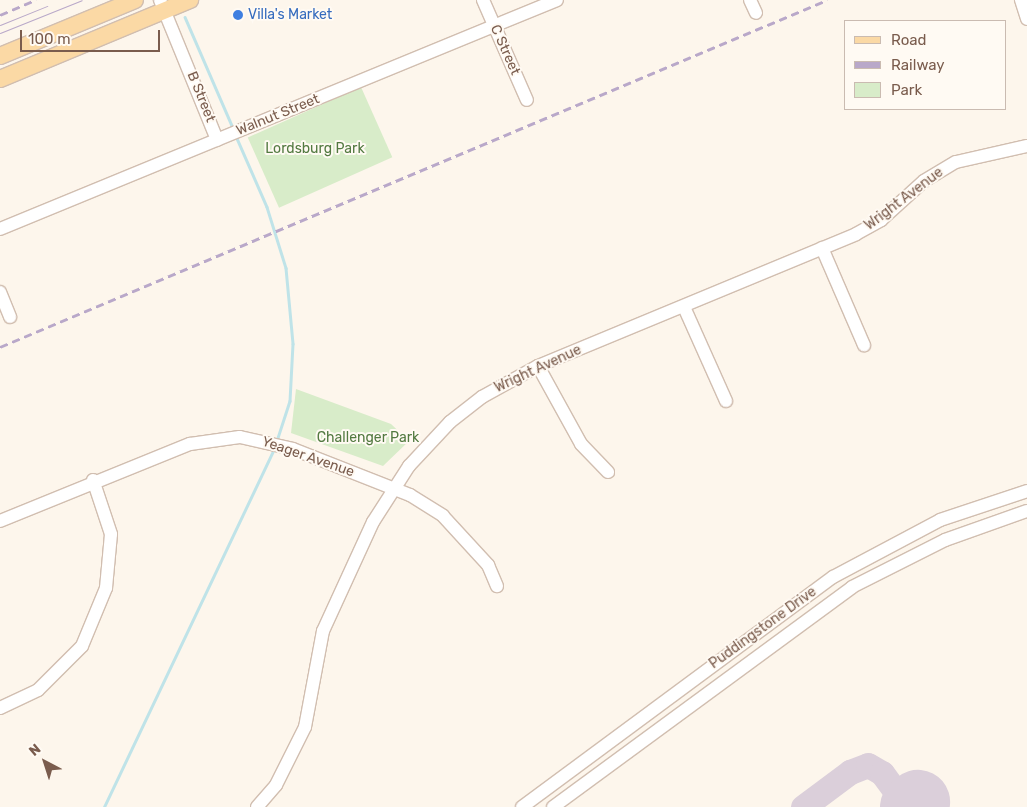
<!DOCTYPE html>
<html>
<head>
<meta charset="utf-8">
<style>
  body { margin:0 }
  #map { position:relative; width:1027px; height:807px; overflow:hidden; background:#fdf6ec; font-family:Rubik,sans-serif }
  div>[style] { position:absolute }
  .green>* { inset:0; background:#d8ecc9; transform-origin:0 0 }
  .stream>* { height:2.5px; margin:-1.25px; padding:0 1.25px; transform-origin:1.25px; border-radius:1.25px; background:#bfe3e8 }
  .taxiway>* { height:25px; margin:-12.5px; padding:0 12.5px; transform-origin:12.5px; border-radius:12.5px; background:#dbcfda }
  .runway>* { height:64px; margin:-32px; padding:0 32px; transform-origin:32px; border-radius:32px; background:#dbcfda }
  .roads { filter:drop-shadow(1px 0 #d1beb0) drop-shadow(-1px 0 #d1beb0) drop-shadow(0 1px #d1beb0) drop-shadow(0 -1px #d1beb0) }
  .minor>* { height:12px; margin:-6px; padding:0 6px; transform-origin:6px; border-radius:6px; background:#fff }
  .major>* { height:16px; margin:-8px; padding:0 8px; transform-origin:8px; border-radius:8px; background:#fbd9a5 }
  .tram>* { height:1px; margin:-0.5px; padding:0 0.5px; transform-origin:0.5px; border-radius:0.5px; background:#b9a8c9 }
  .rail>* { height:2.5px; margin-top:-1.25px; transform-origin:0; background:repeating-linear-gradient(90deg,#b9a8c9 0 8px,transparent 0 13px) }
  .dots>* { width:14px; height:14px; translate:-50% -50%; box-sizing:border-box; border:2px solid #fffaf3; border-radius:50% }
  span { translate:-50% -50%; white-space:nowrap; text-align:center; line-height:1.15; -webkit-text-stroke:4px #fffaf3; paint-order:stroke }
  .shop-label { font-size:14px; color:#366cbe }
  .left { translate:0 -50%; text-align:left }
  .street-label { font-size:14px; color:#7a5c4d }
  .park-label { font-size:14px; color:#537a41 }
  .legend { position:absolute; left:844px; top:20px; width:162px; height:90px; box-sizing:border-box; background:#fffaf3; border:1px solid #cabbb1; margin:0; padding:6px 9px; list-style:none; font-size:15px; color:#7a5c4d }
  .legend li { display:flex; align-items:center; gap:10px; height:25px }
  .legend b { width:25px; border:1px solid #cabbb1 }
  .north { position:absolute; left:20px; top:737px; width:50px; height:50px; -webkit-text-stroke:4px #fffaf3; paint-order:stroke; rotate:320deg; font-size:14px; font-weight:700; line-height:20px; text-align:center; color:#7a5c4d }
  .north::after { content:''; display:block; margin:auto; width:18px; height:22px; background:#7a5c4d; clip-path:polygon(50% 0,100% 100%,50% 72%,0 100%) }
  .scale { position:absolute; left:20px; top:30px; width:140px; height:22px; box-sizing:border-box; border:2px solid #7a5c4d; border-top:0; padding-left:6px; font-size:15px; line-height:18px; white-space:nowrap; color:#7a5c4d; -webkit-text-stroke:4px #fffaf3; paint-order:stroke }
</style>
</head>
<body>
<div id="map">
  <div class="green">
    <div style="left:361px;top:87px;width:77px;height:124px;rotate:66deg"></div>
    <div style="clip-path:polygon(296px 389px,391px 424px,409px 441px,383px 466px,291px 433px)"></div>
  </div>
  <div class="stream">
    <div style="left:185px;top:17px;width:121px;rotate:66.6deg"></div>
    <div style="left:236px;top:136px;width:77px;rotate:66.4deg"></div>
    <div style="left:267px;top:207px;width:64px;rotate:72.7deg"></div>
    <div style="left:286px;top:268px;width:76px;rotate:84.7deg"></div>
    <div style="left:293px;top:344px;width:57px;rotate:93deg"></div>
    <div style="left:290px;top:401px;width:42px;rotate:108deg"></div>
    <div style="left:104px;top:807px;width:396px;rotate:-64.6deg"></div>
  </div>
  <div class="taxiway">
    <div style="left:803px;top:807px;width:59px;rotate:-36.7deg"></div>
    <div style="left:850px;top:772px;width:19px;rotate:-21deg"></div>
    <div style="left:868px;top:765px;width:16px;rotate:30deg"></div>
    <div style="left:882px;top:773px;width:42px;rotate:53.7deg"></div>
  </div>
  <div class="runway">
    <div style="left:912px;top:807px;width:8px;rotate:-40deg"></div>
  </div>
  <div class="roads">
    <div class="minor">
      <div style="left:160px;top:0;width:151px;rotate:67.8deg"></div>
      <div style="left:483px;top:0;width:109px;rotate:66.3deg"></div>
      <div style="left:750px;top:0;width:14px;rotate:65deg"></div>
      <div style="left:1021px;top:0;width:20px;rotate:72deg"></div>
      <div style="left:0;top:229px;width:602px;rotate:-22.35deg"></div>
      <div style="left:822px;top:248px;width:106px;rotate:66.6deg"></div>
      <div style="left:0;top:292px;width:27px;rotate:68deg"></div>
      <div style="left:684px;top:307px;width:103px;rotate:65.9deg"></div>
      <div style="left:538px;top:366px;width:89px;rotate:61.1deg"></div>
      <div style="left:581px;top:444px;width:39px;rotate:46deg"></div>
      <div style="left:0;top:521px;width:205px;rotate:-22.1deg"></div>
      <div style="left:190px;top:444px;width:50px;rotate:-8deg"></div>
      <div style="left:240px;top:437px;width:54px;rotate:12.8deg"></div>
      <div style="left:293px;top:449px;width:126px;rotate:21.5deg"></div>
      <div style="left:410px;top:495px;width:39px;rotate:32deg"></div>
      <div style="left:443px;top:516px;width:67px;rotate:47.4deg"></div>
      <div style="left:488px;top:565px;width:23px;rotate:67deg"></div>
      <div style="left:0;top:708px;width:42px;rotate:-25.3deg"></div>
      <div style="left:38px;top:690px;width:62px;rotate:-45deg"></div>
      <div style="left:82px;top:646px;width:63px;rotate:-67.5deg"></div>
      <div style="left:106px;top:588px;width:54px;rotate:-84.7deg"></div>
      <div style="left:111px;top:534px;width:57px;rotate:-108.4deg"></div>
      <div style="left:257px;top:807px;width:29px;rotate:-49deg"></div>
      <div style="left:276px;top:785px;width:65px;rotate:-63.4deg"></div>
      <div style="left:305px;top:727px;width:98px;rotate:-79.4deg"></div>
      <div style="left:323px;top:631px;width:120px;rotate:-65.4deg"></div>
      <div style="left:373px;top:522px;width:67px;rotate:-57.3deg"></div>
      <div style="left:409px;top:466px;width:60px;rotate:-47deg"></div>
      <div style="left:450px;top:422px;width:41px;rotate:-38deg"></div>
      <div style="left:482px;top:397px;width:64px;rotate:-29deg"></div>
      <div style="left:538px;top:366px;width:344px;rotate:-22.5deg"></div>
      <div style="left:856px;top:234px;width:29px;rotate:-29deg"></div>
      <div style="left:881px;top:220px;width:58px;rotate:-42.2deg"></div>
      <div style="left:924px;top:181px;width:37px;rotate:-31deg"></div>
      <div style="left:956px;top:162px;width:73px;rotate:-12.7deg"></div>
      <div style="left:522px;top:807px;width:387px;rotate:-36.5deg"></div>
      <div style="left:833px;top:577px;width:121px;rotate:-28deg"></div>
      <div style="left:940px;top:520px;width:92px;rotate:-18.4deg"></div>
      <div style="left:553px;top:807px;width:371px;rotate:-36.3deg"></div>
      <div style="left:852px;top:587px;width:104px;rotate:-26.8deg"></div>
      <div style="left:945px;top:540px;width:87px;rotate:-19.5deg"></div>
    </div>
    <div class="major">
      <div style="left:0;top:56px;width:146px;rotate:-22.5deg"></div>
      <div style="left:0;top:79px;width:206px;rotate:-22.6deg"></div>
    </div>
  </div>
  <div class="tram">
    <div style="left:0;top:25px;width:51px;rotate:-22deg"></div>
    <div style="left:0;top:33px;width:88px;rotate:-21.9deg"></div>
  </div>
  <div class="rail">
    <div style="left:0;top:15px;width:39px;rotate:-23deg"></div>
    <div style="left:0;top:347px;width:897px;rotate:-22.76deg"></div>
  </div>
  <div class="dots">
    <div style="left:238px;top:15px;background:#3f7fe0"></div>
  </div>
  <div class="shop-label">
    <span class="left" style="left:248px;top:15px">Villa's Market</span>
  </div>
  <div class="street-label">
    <span style="left:505px;top:50px;rotate:66deg">C Street</span>
    <span style="left:201px;top:97px;rotate:68deg">B Street</span>
    <span style="left:278px;top:115px;rotate:-22deg">Walnut Street</span>
    <span style="left:904px;top:199px;rotate:-37deg">Wright Avenue</span>
    <span style="left:538px;top:369px;rotate:-25deg">Wright Avenue</span>
    <span style="left:308px;top:457px;rotate:19deg">Yeager Avenue</span>
    <span style="left:763px;top:628px;rotate:-36deg">Puddingstone Drive</span>
  </div>
  <div class="park-label">
    <span style="left:315px;top:149px">Lordsburg Park</span>
    <span style="left:368px;top:438px">Challenger Park</span>
  </div>
  <ul class="legend">
  <li><b style="height:6px;background:#fbd9a5"></b>Road</li>
  <li><b style="height:6px;background:#b9a8c9"></b>Railway</li>
  <li><b style="height:14px;background:#d8ecc9"></b>Park</li>
  </ul>
  <div class="north">N</div>
  <div class="scale">100 m</div>
</div>
</body>
</html>
